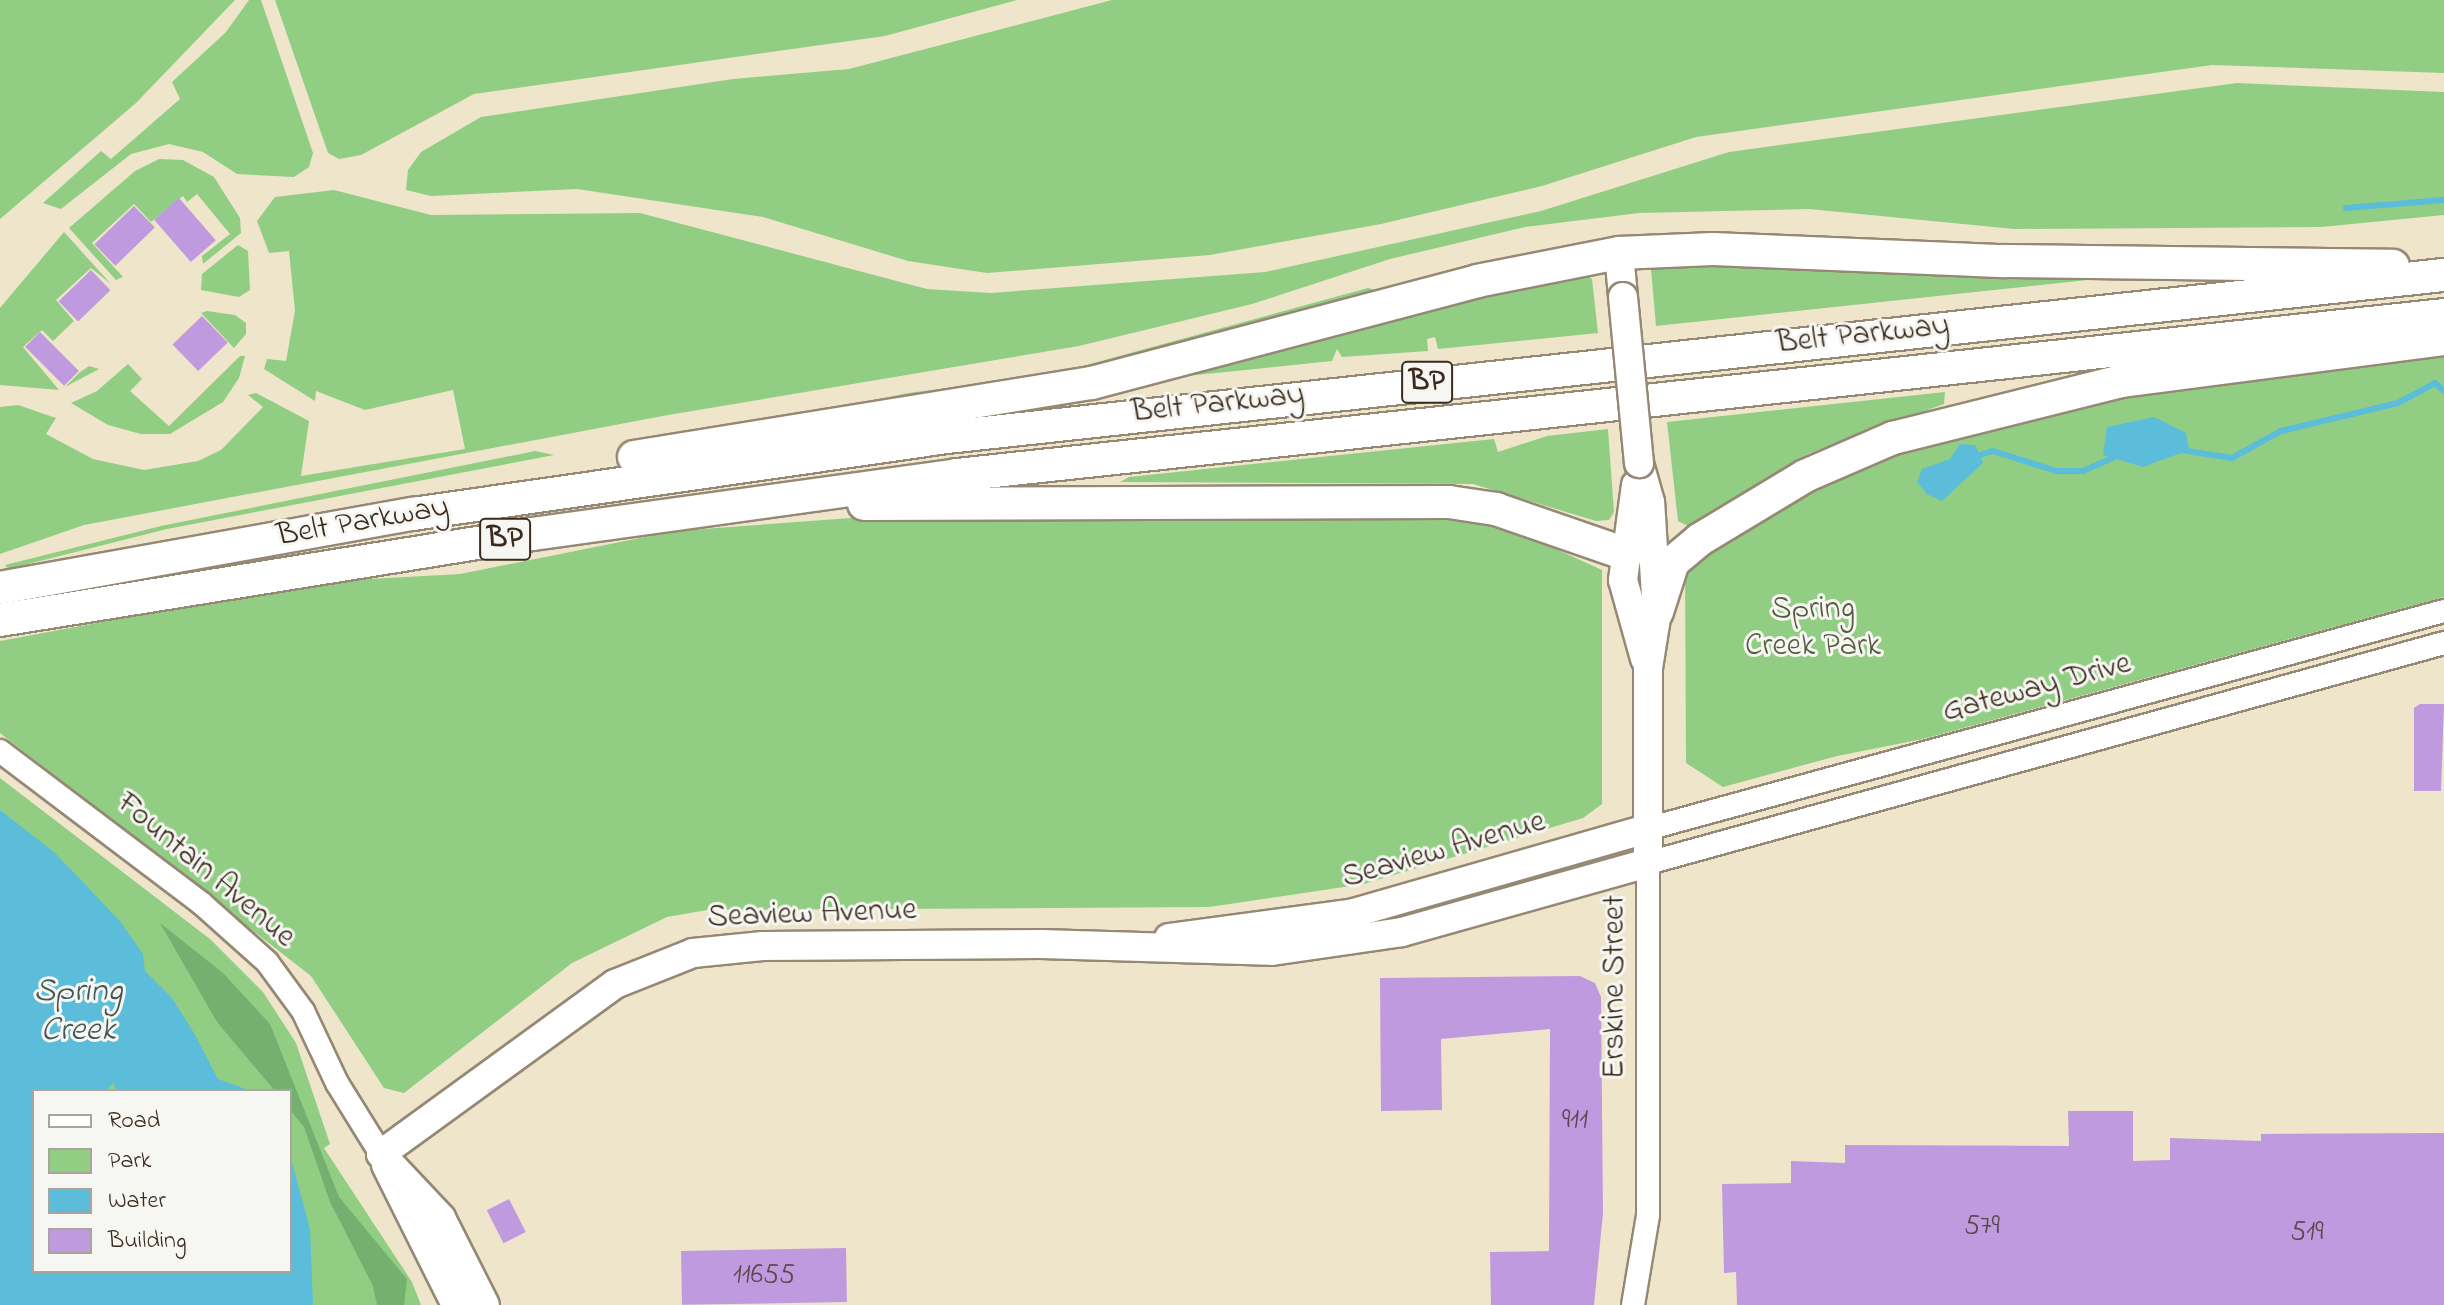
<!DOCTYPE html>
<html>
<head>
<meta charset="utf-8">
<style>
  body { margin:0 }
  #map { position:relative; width:2444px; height:1305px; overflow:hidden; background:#efe5cb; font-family:"Indie Flower",sans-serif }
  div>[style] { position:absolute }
  .green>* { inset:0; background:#91ce83 }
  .forest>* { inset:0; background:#74b171 }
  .water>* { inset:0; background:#5bbdd9 }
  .stream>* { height:6px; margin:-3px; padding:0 3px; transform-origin:3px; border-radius:3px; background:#5bbdd9 }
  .building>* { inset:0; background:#bf9adf; transform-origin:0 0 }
  .roads { filter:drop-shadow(2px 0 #958874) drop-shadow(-2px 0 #958874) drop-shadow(0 2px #958874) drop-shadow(0 -2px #958874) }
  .minor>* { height:22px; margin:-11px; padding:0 11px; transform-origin:11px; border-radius:11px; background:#fff }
  .major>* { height:28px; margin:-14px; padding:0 14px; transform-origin:14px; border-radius:14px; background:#fff }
  .highway>* { height:32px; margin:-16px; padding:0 16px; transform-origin:16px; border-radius:16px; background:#fff }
  .bridges { filter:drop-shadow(2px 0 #958874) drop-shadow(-2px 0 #958874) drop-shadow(0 2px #958874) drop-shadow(0 -2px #958874) }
  .major-bridge>* { height:28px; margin:-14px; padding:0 14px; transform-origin:14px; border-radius:14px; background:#fff }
  span { translate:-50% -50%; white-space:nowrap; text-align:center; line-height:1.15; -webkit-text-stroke:6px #f6f6f2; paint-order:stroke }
  .number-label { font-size:28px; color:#5c464e }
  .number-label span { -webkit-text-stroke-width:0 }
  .shield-label span { padding:2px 6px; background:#f6f6f2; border:2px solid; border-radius:6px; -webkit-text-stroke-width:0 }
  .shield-label { font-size:30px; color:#3b2a1e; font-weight:700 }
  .street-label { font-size:32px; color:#3b2a1e }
  .park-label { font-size:32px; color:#555b3c }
  .water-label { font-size:34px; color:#455656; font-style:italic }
  .legend { position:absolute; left:32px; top:1089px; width:260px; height:184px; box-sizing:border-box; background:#f6f6f2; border:2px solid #aba49d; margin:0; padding:10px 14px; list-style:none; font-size:24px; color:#3b2a1e }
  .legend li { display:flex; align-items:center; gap:16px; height:40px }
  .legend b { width:40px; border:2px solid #aba49d }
</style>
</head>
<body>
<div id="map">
  <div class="green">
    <div style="clip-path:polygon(0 0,235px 0,136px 103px,0 219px)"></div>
    <div style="clip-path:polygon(249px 0,261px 0,313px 153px,309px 167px,294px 177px,237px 174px,203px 152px,169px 144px,131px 154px,61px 209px,43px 203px,101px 151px,111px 159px,180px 99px,172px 82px,226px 32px)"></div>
    <div style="clip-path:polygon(275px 0,1017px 0,885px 36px,474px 94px,361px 155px,339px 159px,328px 153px)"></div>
    <div style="clip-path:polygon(1112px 0,2444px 0,2444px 73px,2212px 65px,1696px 137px,1542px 186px,1381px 224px,1210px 255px,987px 273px,908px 261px,763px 217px,577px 189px,431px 196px,406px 190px,408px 170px,421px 152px,481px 117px,733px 79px,849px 69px)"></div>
    <div style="clip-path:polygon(2237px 83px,2444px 92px,2444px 215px,2321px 227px,2014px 229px,1809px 209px,1639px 213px,1525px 227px,1390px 259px,1252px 304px,1079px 346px,668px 415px,84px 525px,0 554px,0 407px,18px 405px,56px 418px,46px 434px,93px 459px,144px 470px,198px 461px,221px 450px,263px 407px,248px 395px,256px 393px,309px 421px,301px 476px,465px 449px,453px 390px,365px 410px,316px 391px,315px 401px,264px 369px,267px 359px,286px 361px,295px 311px,289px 251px,269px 253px,257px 221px,275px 197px,334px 190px,431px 215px,640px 213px,927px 289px,991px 293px,1265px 272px,1541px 211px,1729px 152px)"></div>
    <div style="clip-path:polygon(159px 159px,183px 160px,214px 177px,240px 218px,241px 233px,203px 264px,202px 256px,230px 234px,197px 194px,187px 202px,183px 196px,151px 222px,134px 204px,92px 243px,123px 277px,116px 280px,69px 228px,135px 171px)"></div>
    <div style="clip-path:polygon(64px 232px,111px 284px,91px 268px,56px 300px,74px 321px,53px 341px,42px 330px,23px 347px,59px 390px,0 385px,0 308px)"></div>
    <div style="clip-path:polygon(238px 245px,248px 251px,250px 290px,239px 297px,201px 290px,202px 274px)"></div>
    <div style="clip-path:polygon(1658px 264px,1856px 267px,1877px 274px,1877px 269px,2095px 271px,2097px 279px,1656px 326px,1651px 269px)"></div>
    <div style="clip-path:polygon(1586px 274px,1592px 279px,1598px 333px,1438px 349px,1435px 337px,1427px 339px,1428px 351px,1342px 357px,1337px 349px,1332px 361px,1138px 381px,1469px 294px)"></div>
    <div style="clip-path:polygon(1368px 288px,1375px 290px,1123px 362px,1012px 385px,798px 416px,908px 393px,1050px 375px)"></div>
    <div style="clip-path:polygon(207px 311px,235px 315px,246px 323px,246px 334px,234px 348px,201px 313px)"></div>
    <div style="clip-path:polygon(2444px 349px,2444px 597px,1923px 739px,1837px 756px,1723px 787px,1686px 763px,1685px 564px,1851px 464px,2086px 397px)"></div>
    <div style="clip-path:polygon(240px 356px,245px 356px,239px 378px,223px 402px,170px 434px,141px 434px,108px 425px,71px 403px,97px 391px,128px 364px,142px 379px,130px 391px,169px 426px)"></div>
    <div style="clip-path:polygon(89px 366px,99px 369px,65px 387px,79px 373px)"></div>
    <div style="clip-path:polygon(1945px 392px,1944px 404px,1808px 454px,1690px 527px,1678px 521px,1667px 422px)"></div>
    <div style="clip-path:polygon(1608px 429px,1614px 512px,1609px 520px,1596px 521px,1473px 484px,1120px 482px,1129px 477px,1494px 439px,1498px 452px,1547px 436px)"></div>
    <div style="clip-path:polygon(535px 451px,554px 455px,167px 529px,8px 569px,5px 565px,161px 526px)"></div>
    <div style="clip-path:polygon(1424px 511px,1505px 526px,1602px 570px,1602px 804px,1583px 818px,1364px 884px,1209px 907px,707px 910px,667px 917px,572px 963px,404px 1093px,384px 1088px,311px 976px,0 733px,0 641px,316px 582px,460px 574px,675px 531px,906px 514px)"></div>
    <div style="clip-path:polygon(evenodd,0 778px,210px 939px,263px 992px,296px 1043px,330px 1144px,324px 1148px,412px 1282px,421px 1305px,0 1305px,0 778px,34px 1091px,290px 1091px,290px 1271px,34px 1271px,34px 1091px)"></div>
  </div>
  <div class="forest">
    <div style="clip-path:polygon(160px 923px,223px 973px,270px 1024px,339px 1197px,407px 1279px,404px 1305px,377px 1305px,373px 1286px,330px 1202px,304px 1127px,290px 1110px,290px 1091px,275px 1091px,217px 1022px)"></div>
  </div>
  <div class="water">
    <div style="clip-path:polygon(2154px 417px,2186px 433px,2189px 450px,2143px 467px,2103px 455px,2107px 427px)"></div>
    <div style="clip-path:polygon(1960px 444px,1975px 445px,1983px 463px,1942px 501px,1927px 494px,1917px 482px,1922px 469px,1950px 459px)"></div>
    <div style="clip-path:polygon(0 810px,54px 852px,119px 920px,143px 954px,145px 971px,172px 998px,194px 1033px,218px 1079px,251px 1091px,116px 1091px,113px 1082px,107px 1091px,34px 1091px,34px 1271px,290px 1271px,290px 1155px,310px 1229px,313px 1305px,0 1305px)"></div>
  </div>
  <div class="stream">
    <div style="left:2346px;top:208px;width:98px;rotate:-4.7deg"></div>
    <div style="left:2181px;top:450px;width:52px;rotate:8.9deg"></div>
    <div style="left:2232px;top:458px;width:56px;rotate:-28.9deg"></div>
    <div style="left:2281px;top:431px;width:120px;rotate:-13.5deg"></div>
    <div style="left:2398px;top:403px;width:42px;rotate:-28.4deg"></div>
    <div style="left:2435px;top:383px;width:12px;rotate:42deg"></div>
    <div style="left:1974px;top:457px;width:20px;rotate:-18deg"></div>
    <div style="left:1993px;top:451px;width:66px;rotate:17.6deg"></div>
    <div style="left:2056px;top:471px;width:27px"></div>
    <div style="left:2083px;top:471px;width:39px;rotate:-24deg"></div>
  </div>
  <div class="building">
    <div style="left:179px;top:198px;width:56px;height:33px;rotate:49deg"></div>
    <div style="left:134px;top:206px;width:30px;height:55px;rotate:46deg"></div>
    <div style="left:91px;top:270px;width:28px;height:45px;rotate:46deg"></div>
    <div style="left:202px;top:316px;width:37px;height:41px;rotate:46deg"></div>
    <div style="left:40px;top:332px;width:55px;height:21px;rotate:45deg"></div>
    <div style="clip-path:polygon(2420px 704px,2444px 704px,2441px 791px,2414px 791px,2414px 708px)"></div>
    <div style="clip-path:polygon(1580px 976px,1595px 983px,1601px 997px,1603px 1213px,1594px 1305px,1491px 1305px,1490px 1252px,1549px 1251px,1550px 1029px,1441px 1039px,1442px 1110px,1381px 1111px,1380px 978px)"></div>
    <div style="clip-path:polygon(2068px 1111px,2133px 1111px,2133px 1161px,2170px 1160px,2170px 1138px,2261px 1141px,2261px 1134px,2444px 1133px,2444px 1305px,1737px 1305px,1736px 1272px,1724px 1273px,1722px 1184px,1791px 1183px,1791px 1161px,1845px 1163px,1845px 1145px,2069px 1146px)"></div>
    <div style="left:509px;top:1199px;width:37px;height:25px;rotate:63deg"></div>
    <div style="left:846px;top:1248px;width:54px;height:165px;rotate:89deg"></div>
  </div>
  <div class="roads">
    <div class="minor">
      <div style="left:0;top:751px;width:252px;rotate:37.1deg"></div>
      <div style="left:201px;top:903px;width:89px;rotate:41.8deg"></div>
      <div style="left:267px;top:962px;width:61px;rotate:53.7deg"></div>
      <div style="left:303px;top:1011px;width:80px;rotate:64.7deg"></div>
      <div style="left:337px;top:1083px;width:84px;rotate:58.2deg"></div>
      <div style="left:1647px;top:829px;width:826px;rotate:-15.3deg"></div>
      <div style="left:1633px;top:1305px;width:91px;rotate:-80.5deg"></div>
      <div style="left:1648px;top:1215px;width:352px;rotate:-90deg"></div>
      <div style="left:1648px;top:863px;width:826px;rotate:-15.45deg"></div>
    </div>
    <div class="major">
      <div style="left:1619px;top:253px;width:44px;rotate:84.8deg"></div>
      <div style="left:1636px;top:485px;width:96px;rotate:97.8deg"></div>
      <div style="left:1623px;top:580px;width:82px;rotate:74.4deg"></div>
      <div style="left:1169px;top:938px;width:183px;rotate:-7.6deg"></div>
      <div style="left:1350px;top:914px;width:309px;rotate:-16deg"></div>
      <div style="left:381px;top:1154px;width:289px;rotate:-36deg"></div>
      <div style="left:615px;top:984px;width:84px;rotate:-21.7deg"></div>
      <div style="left:693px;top:953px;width:70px;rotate:-5.7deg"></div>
      <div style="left:763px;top:946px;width:278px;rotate:-0.4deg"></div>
      <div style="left:1041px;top:944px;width:231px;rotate:1.7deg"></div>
      <div style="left:1272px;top:951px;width:131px;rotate:-8.3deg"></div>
      <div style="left:1402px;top:932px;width:255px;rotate:-15.7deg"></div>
      <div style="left:1648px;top:863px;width:195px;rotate:-90deg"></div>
      <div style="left:1648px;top:668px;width:57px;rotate:-80.9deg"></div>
      <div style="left:1657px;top:612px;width:110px;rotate:-93.6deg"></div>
      <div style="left:1650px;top:502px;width:41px;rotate:-105.8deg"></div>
      <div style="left:381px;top:1154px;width:88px;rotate:46.8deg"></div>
      <div style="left:441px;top:1218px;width:97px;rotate:63.2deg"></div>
      <div style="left:386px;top:1165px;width:157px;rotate:63.4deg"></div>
    </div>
    <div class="highway">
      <div style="left:634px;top:457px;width:464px;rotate:-9.2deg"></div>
      <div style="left:1092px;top:383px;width:398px;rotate:-14.8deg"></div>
      <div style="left:1477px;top:281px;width:145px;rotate:-11.2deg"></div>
      <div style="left:1619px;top:253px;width:94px;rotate:-2.4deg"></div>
      <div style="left:1713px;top:249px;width:292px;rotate:2.4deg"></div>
      <div style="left:2005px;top:261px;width:388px;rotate:0.7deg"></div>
      <div style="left:864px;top:504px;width:585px;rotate:-0.2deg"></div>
      <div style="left:1449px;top:502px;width:48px;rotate:8.5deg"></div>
      <div style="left:1496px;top:509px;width:138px;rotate:19.1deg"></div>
      <div style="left:0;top:588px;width:420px;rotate:-10.2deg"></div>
      <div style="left:413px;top:514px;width:540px;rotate:-8.21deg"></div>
      <div style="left:947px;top:437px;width:1506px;rotate:-6.18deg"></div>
      <div style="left:1657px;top:612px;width:52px;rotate:-72.3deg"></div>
      <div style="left:1673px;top:562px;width:34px;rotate:-40deg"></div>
      <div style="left:1699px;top:540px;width:124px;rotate:-31.1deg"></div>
      <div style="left:1805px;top:476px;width:96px;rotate:-23.4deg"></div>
      <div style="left:1893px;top:438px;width:235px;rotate:-14deg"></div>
      <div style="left:2121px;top:381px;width:326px;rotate:-7.4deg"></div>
      <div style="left:0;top:620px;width:540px;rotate:-9.17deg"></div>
      <div style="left:533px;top:534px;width:428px;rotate:-7.9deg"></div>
      <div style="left:957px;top:475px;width:1496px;rotate:-6.14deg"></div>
    </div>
  </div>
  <div class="bridges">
    <div class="major-bridge">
      <div style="left:1623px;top:297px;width:167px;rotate:84.5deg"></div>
    </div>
  </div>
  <div class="number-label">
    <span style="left:1575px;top:1121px">911</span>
    <span style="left:1982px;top:1227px">579</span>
    <span style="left:2307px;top:1233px">519</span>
    <span style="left:764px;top:1276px">11655</span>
  </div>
  <div class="shield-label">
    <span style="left:1427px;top:382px">BP</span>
    <span style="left:505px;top:539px">BP</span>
  </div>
  <div class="street-label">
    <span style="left:1863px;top:336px;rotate:-6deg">Belt Parkway</span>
    <span style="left:1218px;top:405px;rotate:-6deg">Belt Parkway</span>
    <span style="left:363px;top:523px;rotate:-10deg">Belt Parkway</span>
    <span style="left:2037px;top:689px;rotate:-15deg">Gateway Drive</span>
    <span style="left:1444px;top:851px;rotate:-16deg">Seaview Avenue</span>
    <span style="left:205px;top:871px;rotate:40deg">Fountain Avenue</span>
    <span style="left:812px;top:915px;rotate:-2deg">Seaview Avenue</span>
    <span style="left:1616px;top:987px;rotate:-90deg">Erskine Street</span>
  </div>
  <div class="park-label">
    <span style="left:1813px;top:629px">Spring<br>Creek Park</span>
  </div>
  <div class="water-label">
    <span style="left:78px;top:1012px">Spring<br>Creek</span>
  </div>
  <ul class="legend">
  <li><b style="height:10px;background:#fff"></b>Road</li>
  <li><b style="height:22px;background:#91ce83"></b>Park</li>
  <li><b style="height:22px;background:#5bbdd9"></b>Water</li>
  <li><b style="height:22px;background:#bf9adf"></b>Building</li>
  </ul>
</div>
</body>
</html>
